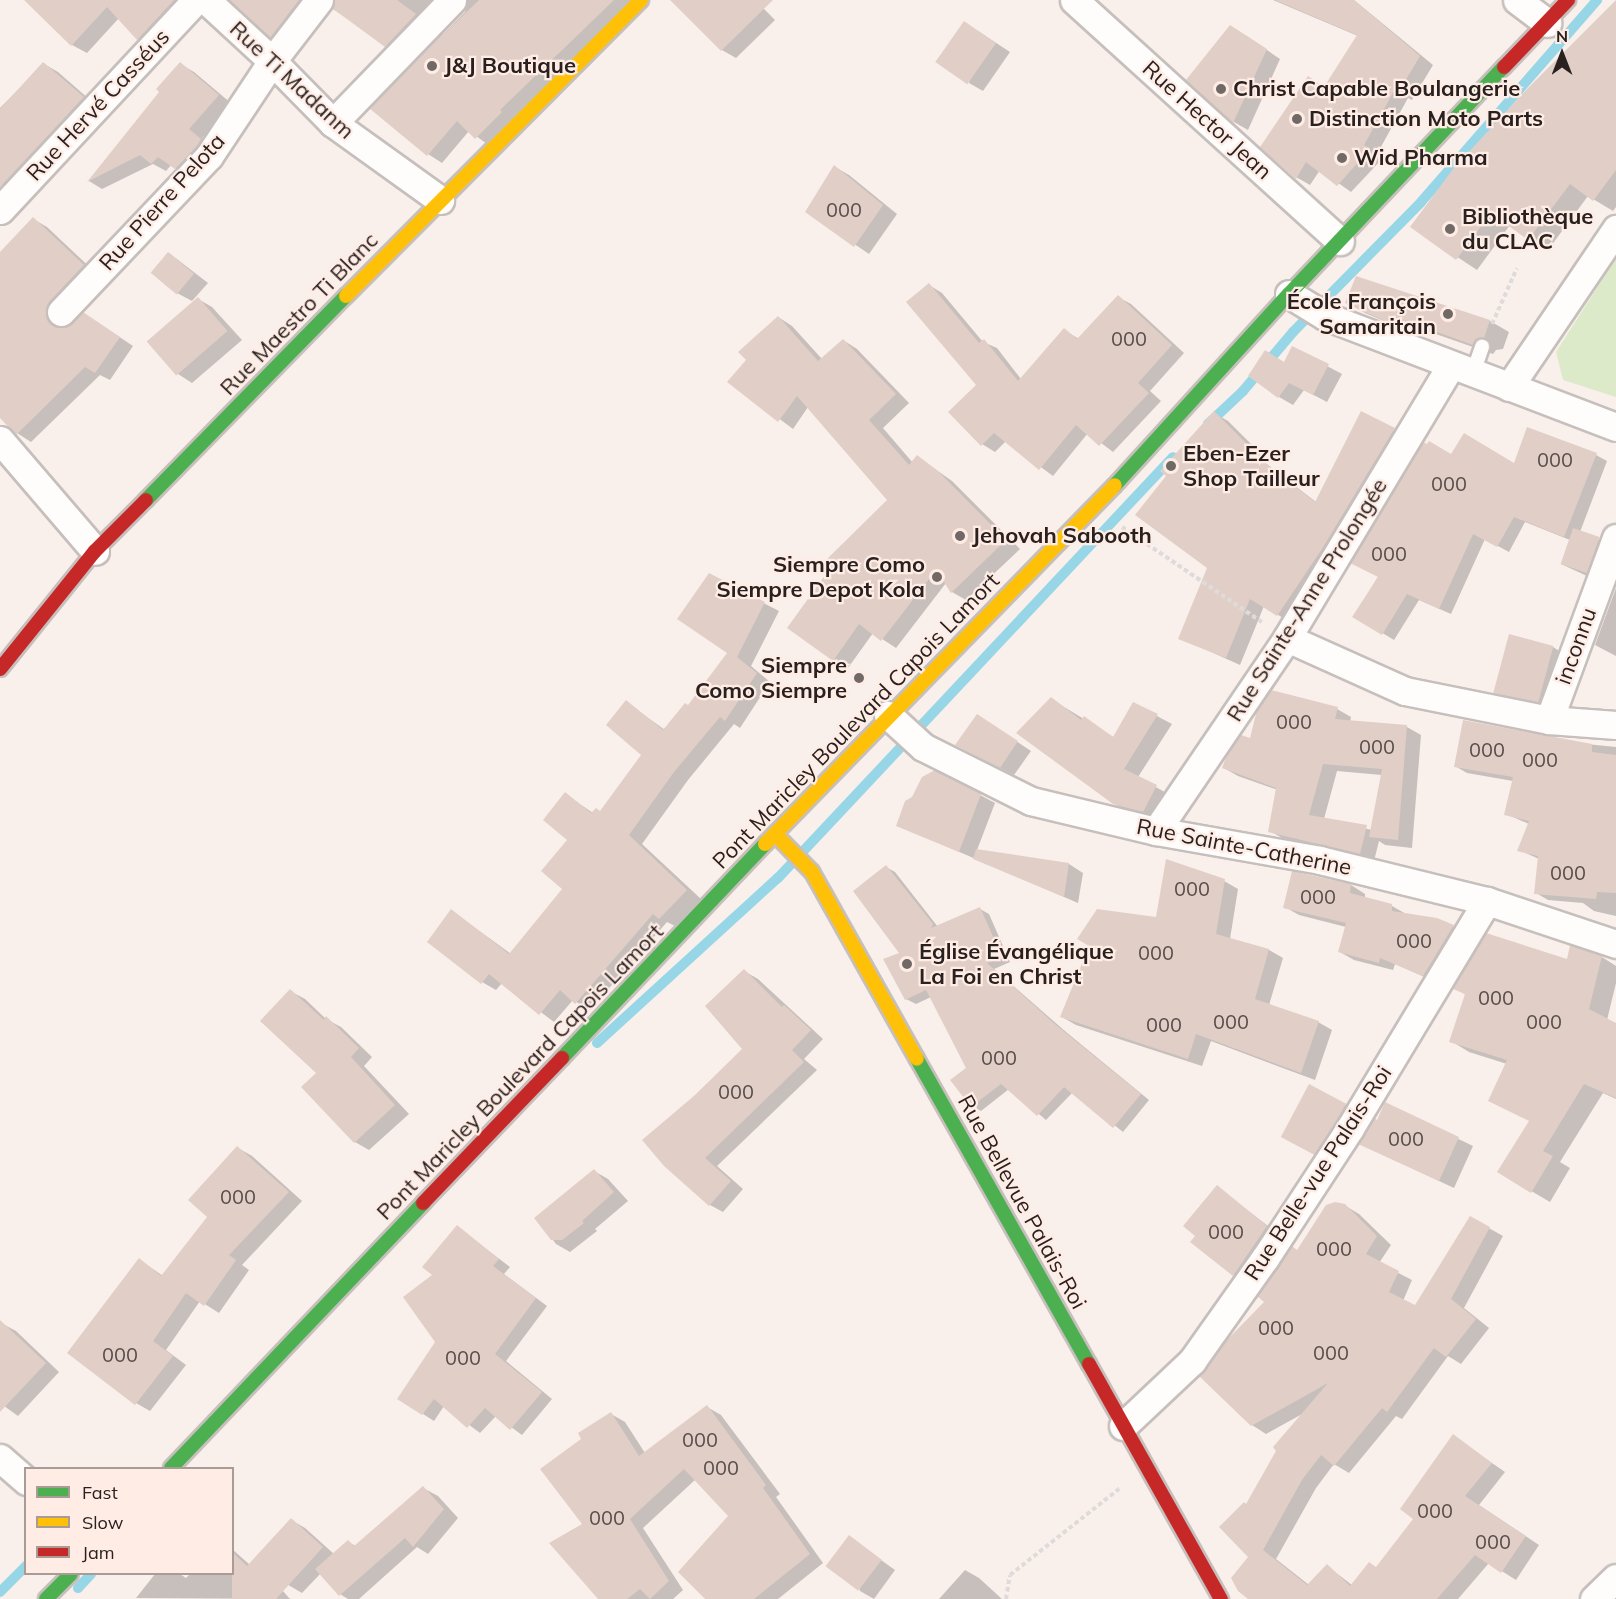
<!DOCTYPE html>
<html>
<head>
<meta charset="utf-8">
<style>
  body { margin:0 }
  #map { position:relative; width:1616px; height:1599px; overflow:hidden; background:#f9efeb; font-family:Mulish,sans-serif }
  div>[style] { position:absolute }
  .green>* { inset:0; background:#dceaca }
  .shadow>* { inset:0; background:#0003 }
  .stream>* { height:10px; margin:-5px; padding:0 5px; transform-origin:5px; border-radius:5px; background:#96d6e7 }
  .building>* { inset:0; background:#e1cfc7; transform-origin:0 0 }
  .path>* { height:4px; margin-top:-2px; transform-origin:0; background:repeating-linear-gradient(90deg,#dedbda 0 4.5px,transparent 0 7.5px) }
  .roads { filter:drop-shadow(2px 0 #c6bfbc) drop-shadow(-2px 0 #c6bfbc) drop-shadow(0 2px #c6bfbc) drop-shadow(0 -2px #c6bfbc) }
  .lane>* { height:14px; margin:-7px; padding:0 7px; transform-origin:7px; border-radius:7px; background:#fefdfc }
  .street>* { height:27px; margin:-13.5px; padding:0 13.5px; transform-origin:13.5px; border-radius:13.5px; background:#fefdfc }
  .fast>* { height:14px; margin:-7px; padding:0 7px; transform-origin:7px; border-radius:7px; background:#4caf50 }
  .slow>* { height:14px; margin:-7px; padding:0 7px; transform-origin:7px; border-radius:7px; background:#ffc107 }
  .jam>* { height:14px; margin:-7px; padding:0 7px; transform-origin:7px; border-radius:7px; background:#c62828 }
  .dots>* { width:16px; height:16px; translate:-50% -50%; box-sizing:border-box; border:3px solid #ffece5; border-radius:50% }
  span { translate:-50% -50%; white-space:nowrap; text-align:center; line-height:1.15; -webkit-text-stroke:4.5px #ffece5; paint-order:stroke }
  .number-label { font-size:20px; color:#564c49 }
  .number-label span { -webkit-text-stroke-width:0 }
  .poi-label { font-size:22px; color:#28211f; font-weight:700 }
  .left { translate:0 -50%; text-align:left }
  .right { translate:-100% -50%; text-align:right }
  .street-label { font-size:22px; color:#28211f }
  .legend { position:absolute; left:24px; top:1467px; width:210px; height:108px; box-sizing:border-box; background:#ffece5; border:2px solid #a99b96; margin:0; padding:8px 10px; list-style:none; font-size:18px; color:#28211f }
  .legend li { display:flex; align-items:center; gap:12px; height:30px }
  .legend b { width:30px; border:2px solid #a99b96 }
  .north { position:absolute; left:1532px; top:24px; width:60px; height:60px; -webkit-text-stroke:4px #ffece5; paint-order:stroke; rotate:0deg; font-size:16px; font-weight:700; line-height:24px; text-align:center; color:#28211f }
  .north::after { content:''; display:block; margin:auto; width:21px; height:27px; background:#28211f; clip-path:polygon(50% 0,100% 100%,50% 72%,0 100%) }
</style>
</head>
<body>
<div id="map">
  <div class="green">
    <div style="clip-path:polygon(1616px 258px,1616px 397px,1563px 380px,1556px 352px)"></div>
  </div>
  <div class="shadow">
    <div style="clip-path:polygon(26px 0,196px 0,153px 47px,138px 39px,119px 18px,87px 53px,72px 45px)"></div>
    <div style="clip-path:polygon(231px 0,319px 0,285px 45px,271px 37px)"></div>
    <div style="clip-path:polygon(334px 0,452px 0,400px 54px,333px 9px)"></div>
    <div style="clip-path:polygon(468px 0,635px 0,490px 146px,469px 131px,442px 163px,428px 154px,371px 108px,465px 12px)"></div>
    <div style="clip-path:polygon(695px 0,755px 0,775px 20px,736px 58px,722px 50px,683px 11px)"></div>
    <div style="clip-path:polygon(1273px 0,1354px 0,1433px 65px,1412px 100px,1408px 98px,1377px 154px,1383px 158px,1351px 192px,1320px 170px,1310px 185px,1296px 177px,1325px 88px,1358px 36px)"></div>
    <div style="clip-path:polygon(1616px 8px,1616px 207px,1613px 211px,1588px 196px,1548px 250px,1510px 225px,1477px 270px,1412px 227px)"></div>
    <div style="clip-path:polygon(978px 31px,1010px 52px,983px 91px,969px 83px)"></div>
    <div style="clip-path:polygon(1245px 35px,1280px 59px,1248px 130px,1234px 122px,1188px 80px)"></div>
    <div style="clip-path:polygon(44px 64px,58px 72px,97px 106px,16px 193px,0 183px,0 108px)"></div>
    <div style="clip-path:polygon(180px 64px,194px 72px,232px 104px,202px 138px,215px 148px,190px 176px,171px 165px,166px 171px,153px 164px,102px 189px,89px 181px,162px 92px)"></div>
    <div style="clip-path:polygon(835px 167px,849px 175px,897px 214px,869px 254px,807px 212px)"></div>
    <div style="clip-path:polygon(33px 219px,47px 227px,97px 274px,60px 325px,62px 328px,97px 322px,133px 346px,110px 380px,100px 375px,31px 442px,17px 433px,0 415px,0 254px)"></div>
    <div style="clip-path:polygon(169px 253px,208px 283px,192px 301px,177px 293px)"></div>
    <div style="clip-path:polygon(1357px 278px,1490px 321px,1509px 332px,1503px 349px,1496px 350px,1493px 354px,1410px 325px,1407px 331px,1365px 313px,1346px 302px)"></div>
    <div style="clip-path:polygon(929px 285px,942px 293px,983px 342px,997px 348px,1021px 379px,1064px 330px,1079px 339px,1118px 297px,1131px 304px,1184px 353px,1150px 391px,1161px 401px,1113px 452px,1088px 433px,1053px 476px,1006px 441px,995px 452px,982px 444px,978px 385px)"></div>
    <div style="clip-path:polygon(198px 299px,212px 307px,242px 340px,192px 383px,178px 374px)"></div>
    <div style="clip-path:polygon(778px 317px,792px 326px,822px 359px,843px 340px,857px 349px,909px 403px,883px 428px,913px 463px,918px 457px,952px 481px,1020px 549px,966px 600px,952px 592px,946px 583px,896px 648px,873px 633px,848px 668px,833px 660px,889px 500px,808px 407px,793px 429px,730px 382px)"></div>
    <div style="clip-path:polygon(1293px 348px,1342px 374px,1327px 402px,1304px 390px,1293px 405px,1279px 397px,1285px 363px)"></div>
    <div style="clip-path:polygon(1214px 413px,1228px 421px,1262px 455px,1259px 458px,1316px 502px,1394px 430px,1407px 437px,1291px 623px,1264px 606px,1240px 665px,1180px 638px,1210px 569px)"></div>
    <div style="clip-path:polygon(1596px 455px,1607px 461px,1580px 532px,1613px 547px,1600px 582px,1561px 564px,1570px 540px,1525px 522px,1509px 552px,1485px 539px,1451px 614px,1419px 600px,1394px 640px,1354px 616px,1452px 456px,1515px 465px)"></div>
    <div style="clip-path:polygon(710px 575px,779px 611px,751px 666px,770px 682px,740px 728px,734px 724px,688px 780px,642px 844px,701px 899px,675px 926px,667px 922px,590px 1010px,573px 1000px,554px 1022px,502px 983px,496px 990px,482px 982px,452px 911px,511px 954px,564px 888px,570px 839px,565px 794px,593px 813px,601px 813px,643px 755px,626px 702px,665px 730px,689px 706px,729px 652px)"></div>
    <div style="clip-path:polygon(1616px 588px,1616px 656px,1595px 645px)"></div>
    <div style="clip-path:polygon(1510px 636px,1553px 647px,1567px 656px,1552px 709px,1509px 700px,1495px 692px)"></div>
    <div style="clip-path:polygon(1051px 699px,1115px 738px,1134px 704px,1172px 724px,1138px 777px,1170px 795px,1157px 819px,1128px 812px,1113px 803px)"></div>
    <div style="clip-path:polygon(evenodd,1337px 709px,1351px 717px,1350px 722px,1407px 727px,1421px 735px,1412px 848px,1385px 845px,1379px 841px,1374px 861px,1284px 839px,1270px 831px,1278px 790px,1238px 776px,1224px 768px,1337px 709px,1337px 771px,1382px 775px,1372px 830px,1324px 819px,1337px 771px)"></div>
    <div style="clip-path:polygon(978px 716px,1031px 751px,1014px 775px,971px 753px)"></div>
    <div style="clip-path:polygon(1586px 744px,1616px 747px,1616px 916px,1594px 911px,1583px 903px,1548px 900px,1536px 893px,1539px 859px,1519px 850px,1529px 824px,1506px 814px,1513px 781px,1467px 773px,1455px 766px)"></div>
    <div style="clip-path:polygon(980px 795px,995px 803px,977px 850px,1069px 864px,1083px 873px,1078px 903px,897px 825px,913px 798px)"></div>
    <div style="clip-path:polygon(886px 867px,895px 872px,938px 927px,980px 909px,989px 914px,1010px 962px,994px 969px,1066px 1032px,1149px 1100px,1123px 1132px,1073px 1092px,1046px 1120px,1009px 1089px,981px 1111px,972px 1106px,967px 1069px,931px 997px,916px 1004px,906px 999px)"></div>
    <div style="clip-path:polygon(1224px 881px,1238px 889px,1230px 939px,1269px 950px,1283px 958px,1269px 1005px,1318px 1022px,1332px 1030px,1315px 1080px,1211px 1041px,1202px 1066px,1076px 1025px,1062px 1017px,1157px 919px)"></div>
    <div style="clip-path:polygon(1351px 885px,1365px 894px,1365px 899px,1392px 906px,1406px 914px,1437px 919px,1468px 934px,1438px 983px,1395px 964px,1393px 970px,1354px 960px,1340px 952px,1346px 927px,1299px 915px,1285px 907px)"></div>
    <div style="clip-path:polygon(1602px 957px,1616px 966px,1616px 983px,1607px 1020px,1616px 1024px,1616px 1099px,1603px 1093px,1560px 1162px,1570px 1168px,1550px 1202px,1499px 1172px,1531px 1121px,1507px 1064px,1469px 1052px,1451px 1041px,1466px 995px,1455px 988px,1568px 961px)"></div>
    <div style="clip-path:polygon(744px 971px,758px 979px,823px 1039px,804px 1059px,817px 1070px,717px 1166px,743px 1189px,723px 1212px,710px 1205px,696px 1096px,745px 1049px)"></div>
    <div style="clip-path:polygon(290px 991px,305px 999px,326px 1019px,341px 1027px,372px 1057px,364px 1066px,409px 1114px,369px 1150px,355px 1142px,319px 1073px)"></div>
    <div style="clip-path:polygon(1310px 1086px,1360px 1113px,1329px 1161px,1297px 1145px)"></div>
    <div style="clip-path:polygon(1386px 1104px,1473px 1146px,1454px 1188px,1360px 1144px,1378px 1122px)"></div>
    <div style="clip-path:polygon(238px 1148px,252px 1156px,302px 1201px,242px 1265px,249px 1270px,219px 1313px,200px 1301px,166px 1350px,186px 1365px,150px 1411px,136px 1403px,140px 1260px,163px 1276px,209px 1217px)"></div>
    <div style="clip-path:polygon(594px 1171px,608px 1179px,628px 1201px,595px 1229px,597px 1231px,570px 1252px,556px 1244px,536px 1218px)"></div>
    <div style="clip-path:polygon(1217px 1187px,1280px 1235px,1248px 1283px,1234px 1275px)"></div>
    <div style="clip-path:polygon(1344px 1205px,1359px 1214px,1391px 1245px,1379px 1263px,1412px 1280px,1403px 1301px,1415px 1307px,1471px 1218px,1503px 1236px,1464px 1308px,1489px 1328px,1461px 1364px,1448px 1356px,1402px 1419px,1396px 1416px,1349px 1473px,1334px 1464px,1316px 1488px,1276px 1559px,1309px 1585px,1327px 1566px,1352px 1585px,1377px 1568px,1415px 1519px,1453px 1436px,1505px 1472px,1479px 1505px,1539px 1545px,1516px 1580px,1489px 1563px,1458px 1599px,1250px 1599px,1246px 1505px,1304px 1413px,1266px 1434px,1252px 1425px,1266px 1301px,1299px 1251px)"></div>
    <div style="clip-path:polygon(457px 1227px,510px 1267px,504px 1274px,547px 1306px,506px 1361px,552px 1399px,522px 1435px,496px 1416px,480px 1433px,444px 1406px,434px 1421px,423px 1414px,437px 1342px,435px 1275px)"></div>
    <div style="clip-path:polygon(1px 1323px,16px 1331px,59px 1372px,18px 1416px,0 1403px)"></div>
    <div style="clip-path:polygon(707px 1407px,721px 1415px,780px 1494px,776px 1497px,823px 1563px,778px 1599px,707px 1599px,730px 1516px,696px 1479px,643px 1528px,683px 1590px,673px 1599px,600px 1599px,585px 1524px,583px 1440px,611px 1414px,625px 1422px,645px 1453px)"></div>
    <div style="clip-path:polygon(423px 1488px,438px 1496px,458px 1518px,428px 1554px,417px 1547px,359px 1599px,348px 1599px,340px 1594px,321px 1573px,302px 1593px,266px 1572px,290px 1599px,136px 1598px,155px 1574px,180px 1574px,186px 1578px,190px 1574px,232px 1574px,232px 1549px,250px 1565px,291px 1520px,305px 1528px,334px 1554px,348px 1542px,356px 1546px)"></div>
    <div style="clip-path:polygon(849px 1537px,895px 1570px,874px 1599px,860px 1591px)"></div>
    <div style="clip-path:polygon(965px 1570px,979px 1578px,1002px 1599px,939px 1599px)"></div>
  </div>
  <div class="stream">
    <div style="left:1208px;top:424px;width:48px;rotate:-43.3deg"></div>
    <div style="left:1243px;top:391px;width:77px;rotate:-49.7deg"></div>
    <div style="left:1293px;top:332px;width:182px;rotate:-45.4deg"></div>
    <div style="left:1421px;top:202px;width:268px;rotate:-48.9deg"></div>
    <div style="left:597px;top:1043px;width:245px;rotate:-42.4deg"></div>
    <div style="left:778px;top:878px;width:577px;rotate:-46.82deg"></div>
    <div style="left:78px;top:1588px;width:19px;rotate:-47deg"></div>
    <div style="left:0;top:1592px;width:37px;rotate:-45deg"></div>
  </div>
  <div class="building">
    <div style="clip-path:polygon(24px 0,174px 0,137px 40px,107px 7px,71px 46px)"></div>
    <div style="clip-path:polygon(229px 0,299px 0,270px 38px)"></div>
    <div style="clip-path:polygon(334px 0,397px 0,416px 14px,385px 47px,332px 8px)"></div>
    <div style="clip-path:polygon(479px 0,614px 0,500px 110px,502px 112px,475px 139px,457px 121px,427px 156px,369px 108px,442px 33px,444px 34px)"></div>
    <div style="clip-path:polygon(670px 0,773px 0,721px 51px)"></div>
    <div style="clip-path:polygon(1275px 0,1354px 0,1420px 56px,1398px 93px,1394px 91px,1364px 145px,1370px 149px,1337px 186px,1306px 162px,1296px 179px,1260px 147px,1308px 76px,1324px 87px,1357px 35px)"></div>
    <div style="clip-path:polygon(1616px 0,1616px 170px,1593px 201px,1570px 184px,1528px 240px,1491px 213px,1456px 260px,1410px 227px,1453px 169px,1527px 89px)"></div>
    <div style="left:964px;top:21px;width:39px;height:50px;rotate:35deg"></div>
    <div style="clip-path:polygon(1230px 25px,1267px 49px,1233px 123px,1186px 80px)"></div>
    <div style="clip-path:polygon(43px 62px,84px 97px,0 187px,0 109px)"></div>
    <div style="clip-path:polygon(180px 62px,219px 95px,189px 129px,201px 139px,197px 146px,175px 169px,158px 157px,151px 164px,140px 155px,87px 182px,159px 92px,156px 89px)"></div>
    <div style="clip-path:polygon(834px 165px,883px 205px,854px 247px,805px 212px)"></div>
    <div style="clip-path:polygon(33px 217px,84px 265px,49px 302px,46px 316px,50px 323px,57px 327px,66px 327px,83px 312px,120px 337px,95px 373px,85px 367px,16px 435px,0 418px,0 252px)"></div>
    <div style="left:168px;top:252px;width:34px;height:27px;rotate:40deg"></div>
    <div style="clip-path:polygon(1356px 276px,1490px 320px,1484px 338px,1477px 340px,1473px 345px,1390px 315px,1387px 322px,1345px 303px)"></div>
    <div style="clip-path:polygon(929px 283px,979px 343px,984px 339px,1018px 381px,1064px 328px,1077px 339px,1118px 295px,1172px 345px,1138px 383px,1149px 393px,1099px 446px,1076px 425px,1039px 470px,994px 433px,981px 446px,948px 412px,976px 385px,906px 302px)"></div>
    <div style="left:198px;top:297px;width:45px;height:68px;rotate:49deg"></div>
    <div style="clip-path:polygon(778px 316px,818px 361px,843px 339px,896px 394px,869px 420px,909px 465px,917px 455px,938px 471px,1006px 540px,951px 593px,936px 570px,881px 641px,859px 624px,833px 661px,787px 628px,831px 567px,824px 562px,887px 500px,797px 396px,778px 422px,727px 382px,746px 360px,738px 352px)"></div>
    <div style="clip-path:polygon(1292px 346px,1329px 364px,1313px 395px,1289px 383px,1278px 398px,1248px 376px,1265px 350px,1284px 362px)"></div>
    <div style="clip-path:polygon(1214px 411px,1249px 446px,1247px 449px,1315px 502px,1361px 411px,1395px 428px,1322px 549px,1277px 616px,1250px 599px,1226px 658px,1178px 639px,1207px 568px,1135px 515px,1166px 476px,1160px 471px)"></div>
    <div style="clip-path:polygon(1527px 427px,1597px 453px,1564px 537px,1514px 517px,1497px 547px,1473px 534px,1439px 609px,1407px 594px,1382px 635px,1352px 617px,1378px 577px,1350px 563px,1423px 442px,1427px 444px,1429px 441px,1451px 454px,1464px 433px,1514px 463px)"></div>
    <div style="left:1573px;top:528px;width:28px;height:38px;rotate:19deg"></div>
    <div style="clip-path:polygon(709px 573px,765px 602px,737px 657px,757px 673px,725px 721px,720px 717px,674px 772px,629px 835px,687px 890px,659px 919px,653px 914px,575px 1004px,560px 990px,539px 1015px,489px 974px,481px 984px,427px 942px,451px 909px,509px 954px,562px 889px,541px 871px,567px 840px,543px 820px,565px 792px,591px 813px,596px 808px,600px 811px,641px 755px,606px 725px,626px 700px,663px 730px,685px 703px,688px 705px,727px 653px,677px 619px)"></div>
    <div style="left:1509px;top:634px;width:46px;height:61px;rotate:15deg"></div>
    <div style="clip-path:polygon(1271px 690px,1338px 707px,1335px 719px,1407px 725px,1398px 840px,1369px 837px,1382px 769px,1323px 764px,1309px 815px,1367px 825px,1360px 854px,1268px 832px,1276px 788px,1222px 768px,1227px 755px,1241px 735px,1250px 738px,1257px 710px)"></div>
    <div style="clip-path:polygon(1051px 697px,1081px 720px,1084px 716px,1113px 737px,1133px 702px,1158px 714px,1124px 769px,1157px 785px,1143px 812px,1113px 804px,1016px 733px)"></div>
    <div style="clip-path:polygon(977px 714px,1018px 741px,1000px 768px,955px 745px)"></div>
    <div style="clip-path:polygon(1463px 720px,1592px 744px,1592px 752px,1616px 755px,1616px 893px,1597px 892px,1596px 899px,1534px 894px,1538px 856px,1517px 851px,1529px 821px,1504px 815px,1513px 777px,1454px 767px)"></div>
    <div style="clip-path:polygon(935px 770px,981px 794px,959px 852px,896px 826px,905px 801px,912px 797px,922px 777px)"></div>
    <div style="clip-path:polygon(976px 849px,1069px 863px,1064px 897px,973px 859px)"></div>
    <div style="clip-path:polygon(1166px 859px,1225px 879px,1216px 934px,1269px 949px,1255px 999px,1319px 1021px,1301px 1073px,1196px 1034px,1188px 1059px,1060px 1017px,1089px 946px,1077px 939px,1097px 909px,1156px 917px)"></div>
    <div style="clip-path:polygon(886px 865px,933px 924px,931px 928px,980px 907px,1002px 957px,987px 963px,1056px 1025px,1141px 1094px,1113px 1128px,1064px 1087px,1037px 1116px,1001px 1084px,971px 1107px,950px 1080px,966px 1068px,926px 990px,905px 1000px,883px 959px,899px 953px,853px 891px)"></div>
    <div style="clip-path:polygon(1292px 871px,1351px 884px,1350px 893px,1392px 904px,1392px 911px,1437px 918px,1454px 925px,1423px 976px,1380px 958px,1379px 963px,1338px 952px,1346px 923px,1283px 908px)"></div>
    <div style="clip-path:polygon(1486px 933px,1567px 959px,1570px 945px,1602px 956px,1589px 1009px,1616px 1023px,1616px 1098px,1584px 1084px,1543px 1151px,1553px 1156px,1531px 1193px,1497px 1172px,1529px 1121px,1488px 1101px,1507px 1060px,1449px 1042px,1465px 994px,1453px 989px)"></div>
    <div style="clip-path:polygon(744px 969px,782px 1007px,784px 1005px,811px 1030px,792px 1050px,804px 1062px,705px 1158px,731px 1181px,709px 1206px,664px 1166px,642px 1140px,695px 1095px,742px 1049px,705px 1006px)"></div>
    <div style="clip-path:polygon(290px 989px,324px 1020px,326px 1016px,359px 1048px,351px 1057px,395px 1105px,354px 1143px,301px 1087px,316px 1073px,260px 1021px)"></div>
    <div style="left:1309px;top:1084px;width:42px;height:60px;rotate:28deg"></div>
    <div style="clip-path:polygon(1385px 1102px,1459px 1137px,1439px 1181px,1358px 1144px,1374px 1118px,1377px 1120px)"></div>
    <div style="clip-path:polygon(237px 1146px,289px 1192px,229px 1255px,236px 1260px,204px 1306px,186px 1293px,153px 1341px,173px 1356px,135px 1405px,67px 1353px,139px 1258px,161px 1276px,207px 1217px,188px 1200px)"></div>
    <div style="clip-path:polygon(594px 1169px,614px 1192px,582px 1221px,584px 1223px,562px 1240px,551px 1240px,534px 1218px)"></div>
    <div style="clip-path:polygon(1217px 1185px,1267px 1226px,1233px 1276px,1190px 1242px,1195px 1236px,1183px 1226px)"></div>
    <div style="clip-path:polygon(1335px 1202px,1345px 1204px,1377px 1236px,1366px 1254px,1399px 1271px,1389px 1292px,1415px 1305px,1470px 1216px,1490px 1227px,1451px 1299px,1476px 1319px,1446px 1357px,1434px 1348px,1387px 1412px,1382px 1408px,1334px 1466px,1321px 1455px,1302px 1480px,1263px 1550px,1307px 1585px,1327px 1564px,1350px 1586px,1369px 1562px,1376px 1567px,1413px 1519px,1400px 1509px,1453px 1434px,1492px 1463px,1465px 1496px,1526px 1536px,1501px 1573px,1475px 1555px,1437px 1599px,1248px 1599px,1238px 1591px,1231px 1578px,1248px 1557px,1219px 1527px,1244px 1502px,1246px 1504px,1276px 1451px,1273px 1447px,1328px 1383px,1251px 1426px,1199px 1376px,1224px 1343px,1264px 1302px,1257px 1296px,1292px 1246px,1297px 1250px,1326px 1205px)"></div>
    <div style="clip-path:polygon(457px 1225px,499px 1259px,493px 1266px,536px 1298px,495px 1354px,542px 1392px,510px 1430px,485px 1408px,467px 1428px,434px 1399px,422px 1415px,397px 1399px,435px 1342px,403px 1297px,432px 1275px,422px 1267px)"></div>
    <div style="clip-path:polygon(0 1320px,46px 1363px,0 1412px)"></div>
    <div style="clip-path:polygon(707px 1405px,766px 1485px,763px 1488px,810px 1554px,754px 1599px,705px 1599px,678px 1572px,728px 1516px,684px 1469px,630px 1519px,669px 1581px,650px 1599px,640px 1589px,627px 1599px,598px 1599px,549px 1543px,582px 1524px,540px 1469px,581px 1439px,578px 1433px,611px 1412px,639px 1456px)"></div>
    <div style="clip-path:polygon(423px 1486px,444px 1509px,413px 1547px,405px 1538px,339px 1596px,315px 1569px,348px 1540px,354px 1546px)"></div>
    <div style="clip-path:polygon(291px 1518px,323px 1547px,276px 1599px,232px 1599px,232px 1552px,247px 1566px)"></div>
    <div style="left:849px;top:1535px;width:41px;height:39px;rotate:37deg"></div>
  </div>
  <div class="path">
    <div style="left:1492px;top:324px;width:61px;rotate:-65.9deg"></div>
    <div style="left:1122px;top:527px;width:169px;rotate:34.2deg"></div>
    <div style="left:1006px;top:1599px;width:24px;rotate:-81deg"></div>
    <div style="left:1010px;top:1575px;width:140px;rotate:-38.3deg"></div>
  </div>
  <div class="roads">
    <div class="lane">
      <div style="left:1473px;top:373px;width:28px;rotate:-71deg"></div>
    </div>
    <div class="street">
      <div style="left:206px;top:0;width:90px;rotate:42.7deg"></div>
      <div style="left:272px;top:61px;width:87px;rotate:45.5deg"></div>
      <div style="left:333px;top:123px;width:132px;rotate:35.7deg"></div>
      <div style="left:1074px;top:0;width:359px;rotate:42.2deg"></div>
      <div style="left:1517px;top:0;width:38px;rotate:37deg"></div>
      <div style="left:333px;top:123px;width:171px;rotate:-45.9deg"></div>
      <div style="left:0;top:210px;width:287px;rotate:-47deg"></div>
      <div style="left:1289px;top:294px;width:42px;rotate:31.4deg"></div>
      <div style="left:1325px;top:316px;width:311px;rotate:20.9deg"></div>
      <div style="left:61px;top:312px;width:215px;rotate:-46.5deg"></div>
      <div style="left:209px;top:156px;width:114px;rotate:-56.4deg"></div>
      <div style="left:272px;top:61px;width:77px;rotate:-52.4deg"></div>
      <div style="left:1509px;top:387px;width:191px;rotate:-55.9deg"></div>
      <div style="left:0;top:440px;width:146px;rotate:49.4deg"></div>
      <div style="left:1287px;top:638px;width:129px;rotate:24.2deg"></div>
      <div style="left:1405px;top:691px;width:147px;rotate:11.4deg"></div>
      <div style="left:1549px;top:720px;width:67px;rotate:4.3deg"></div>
      <div style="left:888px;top:715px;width:47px;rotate:42.4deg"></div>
      <div style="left:923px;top:747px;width:121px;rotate:26.6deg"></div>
      <div style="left:1031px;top:801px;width:129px;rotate:13.5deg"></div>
      <div style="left:1156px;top:831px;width:167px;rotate:10deg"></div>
      <div style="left:1320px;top:860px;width:172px;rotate:13.8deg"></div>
      <div style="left:1487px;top:901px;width:136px;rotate:18.4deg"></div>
      <div style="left:1549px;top:720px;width:194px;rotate:-69.8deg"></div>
      <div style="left:1156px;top:831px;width:233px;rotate:-55.8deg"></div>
      <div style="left:1287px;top:638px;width:318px;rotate:-59deg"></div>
      <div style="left:1123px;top:1426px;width:95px;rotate:-43.3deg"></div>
      <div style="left:1192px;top:1361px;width:126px;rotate:-54.7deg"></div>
      <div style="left:1265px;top:1258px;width:155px;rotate:-56.8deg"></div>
      <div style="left:1350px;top:1128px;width:265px;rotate:-58.9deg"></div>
      <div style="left:0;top:1458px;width:35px;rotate:41deg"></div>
      <div style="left:1594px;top:1599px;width:30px;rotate:-44deg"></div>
    </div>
    <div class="fast">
      <div style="left:1115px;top:485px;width:258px;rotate:-47.7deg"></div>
      <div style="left:1289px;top:294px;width:313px;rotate:-46.6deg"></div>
      <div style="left:146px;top:500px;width:286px;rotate:-45.6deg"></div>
      <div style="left:562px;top:1058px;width:295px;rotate:-46.5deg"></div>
      <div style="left:917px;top:1059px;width:350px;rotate:60.6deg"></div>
      <div style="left:171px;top:1468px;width:366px;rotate:-46.4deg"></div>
      <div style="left:46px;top:1599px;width:35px;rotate:-45deg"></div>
    </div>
    <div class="slow">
      <div style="left:346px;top:296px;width:418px;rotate:-45.1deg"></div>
      <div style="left:775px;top:834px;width:53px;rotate:45.8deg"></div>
      <div style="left:812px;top:872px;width:214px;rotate:60.7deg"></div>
      <div style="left:765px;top:844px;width:501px;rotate:-45.73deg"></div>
    </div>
    <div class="jam">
      <div style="left:1504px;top:67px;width:93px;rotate:-46.3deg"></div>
      <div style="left:0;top:669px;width:151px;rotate:-51.2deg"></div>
      <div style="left:95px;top:551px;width:72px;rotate:-45deg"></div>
      <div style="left:423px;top:1203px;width:201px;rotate:-46.2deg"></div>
      <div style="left:1089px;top:1364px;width:270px;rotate:60.7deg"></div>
    </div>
  </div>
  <div class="dots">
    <div style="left:432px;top:66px;background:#716966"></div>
    <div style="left:1221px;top:89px;background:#716966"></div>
    <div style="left:1297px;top:119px;background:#716966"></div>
    <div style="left:1342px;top:158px;background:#716966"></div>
    <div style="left:1450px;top:229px;background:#716966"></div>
    <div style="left:1448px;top:314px;background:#716966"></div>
    <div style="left:1171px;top:466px;background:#716966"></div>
    <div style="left:960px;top:536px;background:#716966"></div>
    <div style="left:937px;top:577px;background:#716966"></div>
    <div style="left:859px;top:678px;background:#716966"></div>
    <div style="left:907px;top:964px;background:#716966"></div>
  </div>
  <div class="number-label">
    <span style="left:844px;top:209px">000</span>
    <span style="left:1129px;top:338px">000</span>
    <span style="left:1555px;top:459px">000</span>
    <span style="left:1449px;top:483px">000</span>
    <span style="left:1389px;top:553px">000</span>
    <span style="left:1294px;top:721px">000</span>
    <span style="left:1377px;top:746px">000</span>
    <span style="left:1487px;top:749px">000</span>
    <span style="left:1540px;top:759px">000</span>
    <span style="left:1568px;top:872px">000</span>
    <span style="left:1192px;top:888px">000</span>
    <span style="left:1318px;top:896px">000</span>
    <span style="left:1414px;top:940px">000</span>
    <span style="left:1156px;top:952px">000</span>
    <span style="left:1496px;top:997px">000</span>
    <span style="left:1231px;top:1021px">000</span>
    <span style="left:1544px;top:1021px">000</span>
    <span style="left:1164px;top:1024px">000</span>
    <span style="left:999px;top:1057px">000</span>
    <span style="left:736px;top:1091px">000</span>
    <span style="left:1406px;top:1138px">000</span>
    <span style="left:238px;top:1196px">000</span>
    <span style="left:1226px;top:1231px">000</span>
    <span style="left:1334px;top:1248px">000</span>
    <span style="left:1276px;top:1327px">000</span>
    <span style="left:1331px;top:1352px">000</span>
    <span style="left:120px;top:1354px">000</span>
    <span style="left:463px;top:1357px">000</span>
    <span style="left:700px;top:1439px">000</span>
    <span style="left:721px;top:1467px">000</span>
    <span style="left:1435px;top:1510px">000</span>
    <span style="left:607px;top:1517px">000</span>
    <span style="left:1493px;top:1541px">000</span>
  </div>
  <div class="poi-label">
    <span class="left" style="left:444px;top:66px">J&amp;J Boutique</span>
    <span class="left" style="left:1233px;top:89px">Christ Capable Boulangerie</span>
    <span class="left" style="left:1309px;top:119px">Distinction Moto Parts</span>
    <span class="left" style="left:1354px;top:158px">Wid Pharma</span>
    <span class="left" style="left:1462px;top:229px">Bibliothèque<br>du CLAC</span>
    <span class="right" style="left:1436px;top:314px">École François<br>Samaritain</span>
    <span class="left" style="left:1183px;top:466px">Eben-Ezer<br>Shop Tailleur</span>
    <span class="left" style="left:972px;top:536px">Jehovah Sabooth</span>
    <span class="right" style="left:925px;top:577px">Siempre Como<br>Siempre Depot Kola</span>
    <span class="right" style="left:847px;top:678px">Siempre<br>Como Siempre</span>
    <span class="left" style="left:919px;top:964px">Église Évangélique<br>La Foi en Christ</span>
  </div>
  <div class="street-label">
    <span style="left:292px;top:80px;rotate:43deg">Rue Ti Madanm</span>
    <span style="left:98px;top:105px;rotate:-47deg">Rue Hervé Casséus</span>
    <span style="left:1207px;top:120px;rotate:42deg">Rue Hector Jean</span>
    <span style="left:162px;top:202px;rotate:-48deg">Rue Pierre Pelota</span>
    <span style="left:299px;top:314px;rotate:-46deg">Rue Maestro Ti Blanc</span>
    <span style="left:1307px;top:600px;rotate:-58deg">Rue Sainte-Anne Prolongée</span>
    <span style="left:1576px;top:646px;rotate:-70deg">inconnu</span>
    <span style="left:856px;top:721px;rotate:-46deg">Pont Maricley Boulevard Capois Lamort</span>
    <span style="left:1244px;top:847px;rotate:11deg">Rue Sainte-Catherine</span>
    <span style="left:520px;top:1072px;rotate:-46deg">Pont Maricley Boulevard Capois Lamort</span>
    <span style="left:1318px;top:1173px;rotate:-57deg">Rue Belle-vue Palais-Roi</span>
    <span style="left:1022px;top:1202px;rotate:61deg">Rue Bellevue Palais-Roi</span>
  </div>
  <ul class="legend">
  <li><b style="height:8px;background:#4caf50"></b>Fast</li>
  <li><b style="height:8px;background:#ffc107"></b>Slow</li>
  <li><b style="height:8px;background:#c62828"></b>Jam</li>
  </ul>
  <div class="north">N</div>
</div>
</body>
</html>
